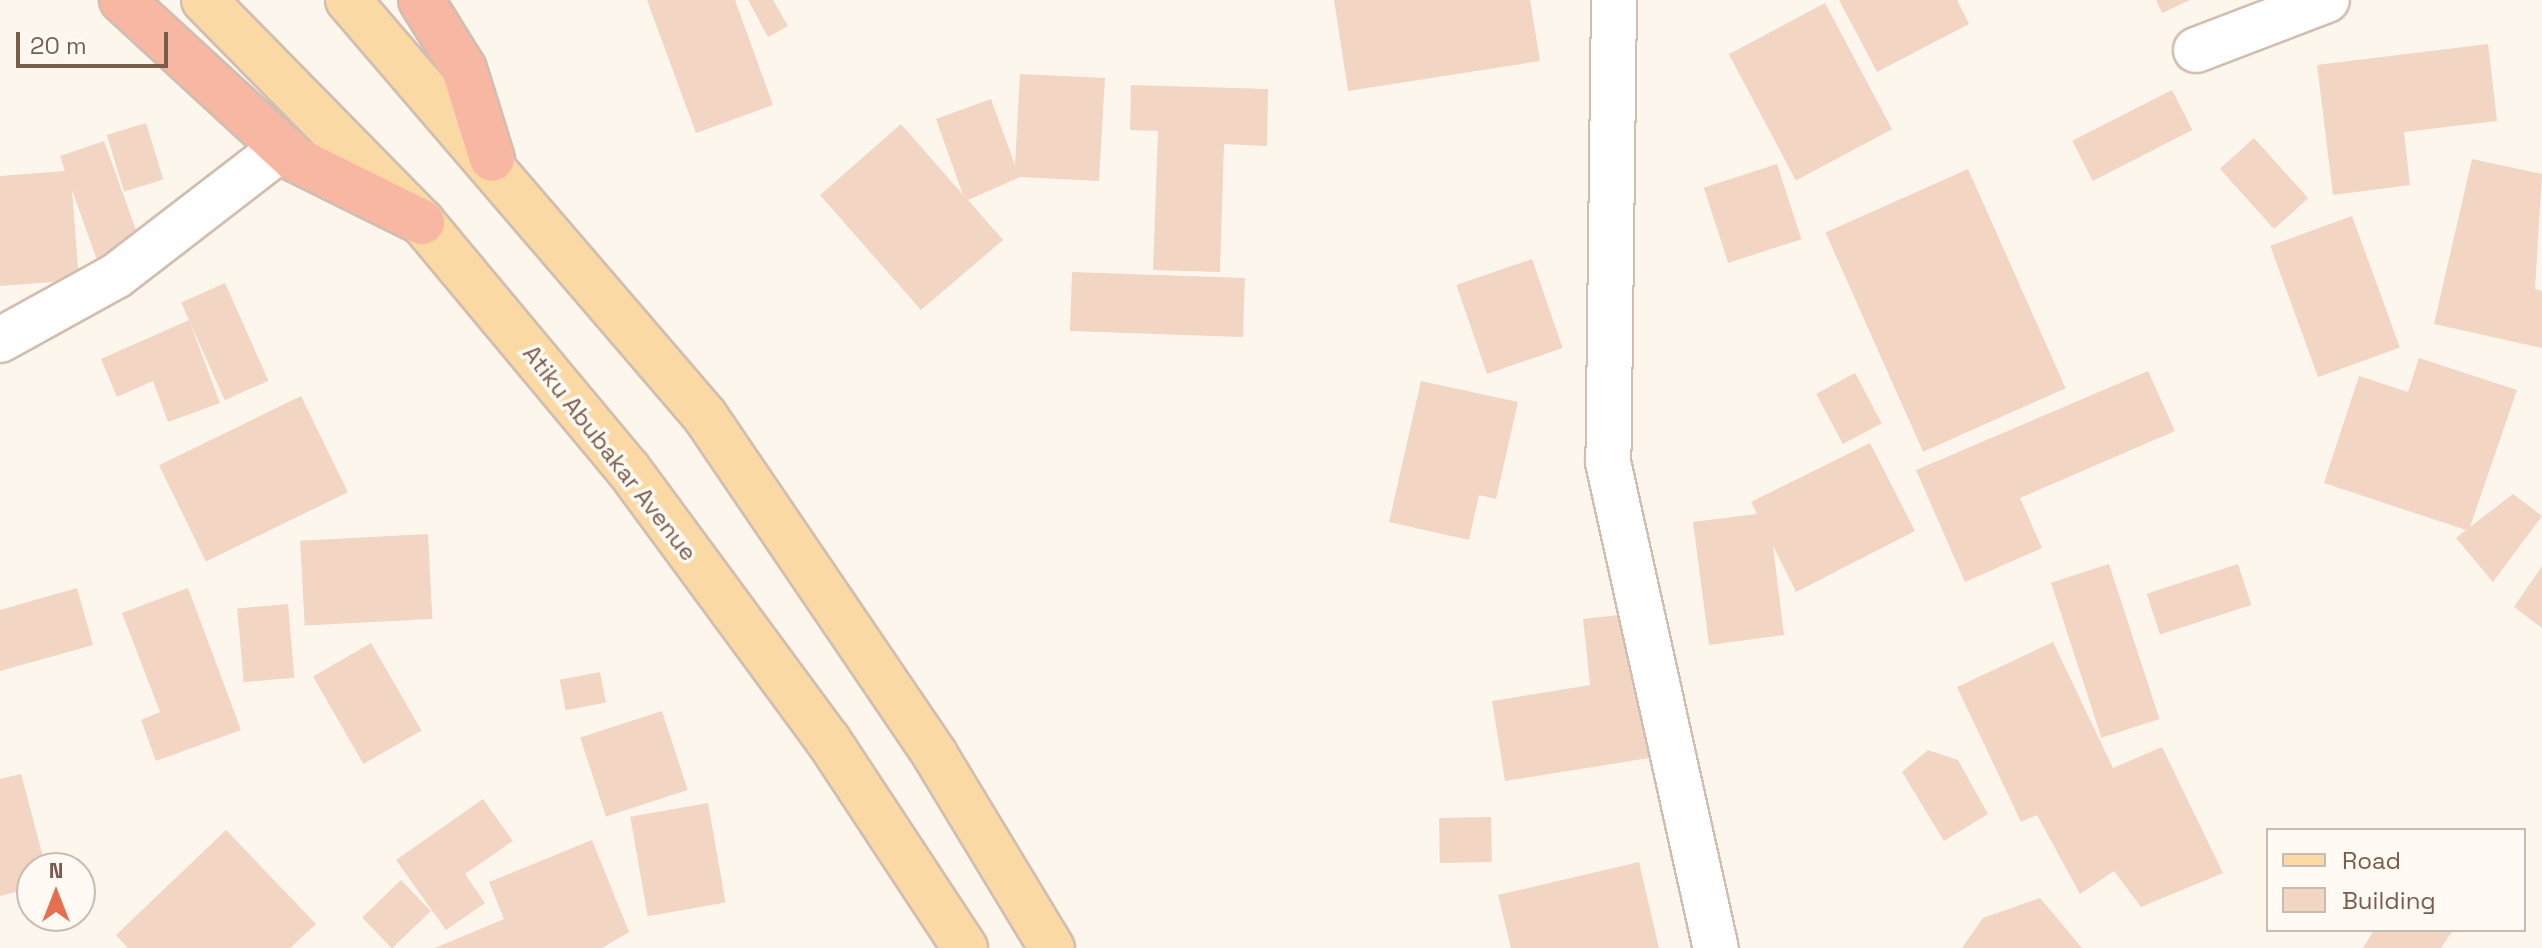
<!DOCTYPE html>
<html>
<head>
<meta charset="utf-8">
<style>
  body { margin:0 }
  #map { position:relative; width:2542px; height:948px; overflow:hidden; background:#fdf6ec; font-family:"Space Grotesk",sans-serif }
  div>[style] { position:absolute }
  .building>* { inset:0; background:#f3d5c3; transform-origin:0 0 }
  .roads { filter:drop-shadow(2px 0 #d1beb0) drop-shadow(-2px 0 #d1beb0) drop-shadow(0 2px #d1beb0) drop-shadow(0 -2px #d1beb0) }
  .minor>* { height:44px; margin:-22px; padding:0 22px; transform-origin:22px; border-radius:22px; background:#fff }
  .major>* { height:44px; margin:-22px; padding:0 22px; transform-origin:22px; border-radius:22px; background:#fbd9a5 }
  .highway>* { height:44px; margin:-22px; padding:0 22px; transform-origin:22px; border-radius:22px; background:#f7b7a3 }
  span { translate:-50% -50%; white-space:nowrap; text-align:center; line-height:1.15; -webkit-text-stroke:7px #fffaf3; paint-order:stroke }
  .street-label { font-size:24px; color:#7a5c4d }
  .legend { position:absolute; left:2266px; top:828px; width:260px; height:104px; box-sizing:border-box; background:#fffaf3; border:2px solid #cabbb1; margin:0; padding:10px 14px; list-style:none; font-size:24px; color:#7a5c4d }
  .legend li { display:flex; align-items:center; gap:16px; height:40px }
  .legend b { width:40px; border:2px solid #cabbb1 }
  .north { position:absolute; left:16px; top:852px; width:80px; height:80px; box-sizing:border-box; background:#fffaf3; border:2px solid #cabbb1; border-radius:50%; rotate:0deg; font-size:22px; font-weight:700; line-height:32px; text-align:center; color:#7a5c4d }
  .north::after { content:''; display:block; margin:auto; width:28px; height:36px; background:#e76f51; clip-path:polygon(50% 0,100% 100%,50% 72%,0 100%) }
  .scale { position:absolute; left:16px; top:32px; width:152px; height:36px; box-sizing:border-box; border:4px solid #7a5c4d; border-top:0; padding-left:10px; font-size:24px; line-height:28px; white-space:nowrap; color:#7a5c4d; -webkit-text-stroke:6px #fffaf3; paint-order:stroke }
</style>
</head>
<body>
<div id="map">
  <div class="building">
    <div style="clip-path:polygon(647px 0,735px 0,773px 105px,696px 133px)"></div>
    <div style="clip-path:polygon(748px 0,773px 0,788px 26px,768px 37px)"></div>
    <div style="clip-path:polygon(1334px 0,1530px 0,1540px 61px,1348px 91px)"></div>
    <div style="clip-path:polygon(1839px 0,1957px 0,1969px 24px,1877px 72px)"></div>
    <div style="clip-path:polygon(2156px 0,2190px 0,2162px 13px)"></div>
    <div style="left:1825px;top:3px;width:143px;height:109px;rotate:62deg"></div>
    <div style="clip-path:polygon(2488px 44px,2497px 121px,2404px 132px,2410px 185px,2333px 195px,2317px 65px)"></div>
    <div style="clip-path:polygon(1020px 74px,1105px 78px,1099px 181px,1020px 177px,968px 200px,1003px 240px,921px 310px,820px 195px,901px 124px,963px 195px,936px 119px,991px 99px,1015px 165px)"></div>
    <div style="clip-path:polygon(1131px 85px,1268px 89px,1267px 146px,1224px 144px,1220px 272px,1153px 270px,1158px 131px,1130px 130px)"></div>
    <div style="left:2172px;top:90px;width:45px;height:112px;rotate:63deg"></div>
    <div style="left:146px;top:123px;width:59px;height:41px;rotate:73deg"></div>
    <div style="left:2254px;top:138px;width:81px;height:46px;rotate:48deg"></div>
    <div style="clip-path:polygon(104px 141px,141px 244px,97px 260px,72px 190px,79px 280px,0 286px,0 176px,65px 171px,60px 156px)"></div>
    <div style="clip-path:polygon(2472px 159px,2542px 174px,2535px 289px,2542px 291px,2542px 348px,2434px 324px)"></div>
    <div style="left:1777px;top:164px;width:79px;height:77px;rotate:72deg"></div>
    <div style="left:1968px;top:169px;width:240px;height:156px;rotate:66deg"></div>
    <div style="left:2352px;top:216px;width:140px;height:87px;rotate:70deg"></div>
    <div style="left:1532px;top:259px;width:94px;height:80px;rotate:71deg"></div>
    <div style="left:1072px;top:272px;width:173px;height:59px;rotate:2deg"></div>
    <div style="left:225px;top:283px;width:107px;height:48px;rotate:66deg"></div>
    <div style="clip-path:polygon(189px 320px,220px 403px,168px 422px,153px 381px,117px 397px,101px 359px)"></div>
    <div style="clip-path:polygon(2419px 358px,2517px 390px,2470px 527px,2513px 494px,2542px 516px,2493px 582px,2456px 538px,2466px 530px,2324px 483px,2359px 376px,2408px 392px)"></div>
    <div style="clip-path:polygon(2148px 371px,2175px 431px,2020px 498px,2042px 548px,1965px 582px,1916px 470px)"></div>
    <div style="left:1855px;top:373px;width:57px;height:44px;rotate:62deg"></div>
    <div style="clip-path:polygon(1421px 381px,1518px 402px,1496px 499px,1479px 495px,1469px 540px,1389px 522px)"></div>
    <div style="left:301px;top:396px;width:107px;height:158px;rotate:64deg"></div>
    <div style="clip-path:polygon(1870px 443px,1915px 531px,1796px 592px,1773px 546px,1784px 635px,1709px 645px,1693px 522px,1757px 514px,1751px 502px)"></div>
    <div style="left:428px;top:534px;width:85px;height:128px;rotate:87deg"></div>
    <div style="left:2109px;top:564px;width:163px;height:61px;rotate:72deg"></div>
    <div style="left:2238px;top:564px;width:43px;height:96px;rotate:72deg"></div>
    <div style="clip-path:polygon(2542px 566px,2542px 628px,2514px 607px)"></div>
    <div style="clip-path:polygon(77px 588px,93px 645px,0 671px,0 610px)"></div>
    <div style="clip-path:polygon(188px 588px,241px 730px,156px 761px,141px 720px,160px 712px,122px 613px)"></div>
    <div style="left:288px;top:604px;width:74px;height:51px;rotate:85deg"></div>
    <div style="clip-path:polygon(1627px 614px,1649px 758px,1505px 781px,1492px 701px,1590px 685px,1583px 619px)"></div>
    <div style="clip-path:polygon(2053px 642px,2113px 768px,2162px 747px,2223px 873px,2141px 907px,2114px 871px,2080px 894px,2037px 815px,2021px 822px,1957px 687px)"></div>
    <div style="left:371px;top:643px;width:101px;height:67px;rotate:60deg"></div>
    <div style="left:600px;top:672px;width:31px;height:41px;rotate:79deg"></div>
    <div style="left:662px;top:711px;width:83px;height:86px;rotate:72deg"></div>
    <div style="clip-path:polygon(1928px 750px,1958px 760px,1988px 814px,1944px 841px,1902px 772px)"></div>
    <div style="clip-path:polygon(21px 774px,46px 868px,32px 868px,32px 888px,0 896px,0 779px)"></div>
    <div style="clip-path:polygon(483px 799px,513px 841px,465px 874px,485px 903px,446px 930px,396px 860px)"></div>
    <div style="left:708px;top:803px;width:101px;height:79px;rotate:80deg"></div>
    <div style="left:1491px;top:817px;width:45px;height:52px;rotate:89deg"></div>
    <div style="clip-path:polygon(226px 830px,316px 924px,290px 948px,128px 948px,116px 935px)"></div>
    <div style="clip-path:polygon(592px 840px,629px 932px,602px 948px,435px 948px,504px 919px,489px 882px)"></div>
    <div style="clip-path:polygon(1639px 862px,1659px 948px,1511px 948px,1498px 895px)"></div>
    <div style="left:401px;top:880px;width:43px;height:54px;rotate:46deg"></div>
    <div style="clip-path:polygon(2040px 898px,2082px 948px,1962px 948px,1983px 918px)"></div>
    <div style="clip-path:polygon(2374px 930px,2453px 930px,2441px 948px,2363px 948px)"></div>
  </div>
  <div class="roads">
    <div class="minor">
      <div style="left:1614px;top:0;width:462px;rotate:90.7deg"></div>
      <div style="left:1608px;top:462px;width:498px;rotate:77.5deg"></div>
      <div style="left:2196px;top:50px;width:140px;rotate:-20.9deg"></div>
      <div style="left:0;top:340px;width:132px;rotate:-28.9deg"></div>
      <div style="left:116px;top:276px;width:210px;rotate:-37.6deg"></div>
    </div>
    <div class="major">
      <div style="left:204px;top:0;width:311px;rotate:45.5deg"></div>
      <div style="left:422px;top:222px;width:322px;rotate:50.2deg"></div>
      <div style="left:628px;top:469px;width:337px;rotate:53.6deg"></div>
      <div style="left:828px;top:740px;width:249px;rotate:56.6deg"></div>
      <div style="left:348px;top:0;width:548px;rotate:49.36deg"></div>
      <div style="left:705px;top:416px;width:410px;rotate:55.8deg"></div>
      <div style="left:935px;top:755px;width:226px;rotate:58.8deg"></div>
    </div>
    <div class="highway">
      <div style="left:122px;top:0;width:235px;rotate:42.6deg"></div>
      <div style="left:295px;top:159px;width:142px;rotate:26.4deg"></div>
      <div style="left:421px;top:0;width:81px;rotate:58.1deg"></div>
      <div style="left:464px;top:69px;width:94px;rotate:72.7deg"></div>
    </div>
  </div>
  <div class="street-label">
    <span style="left:610px;top:453px;rotate:52deg">Atiku Abubakar Avenue</span>
  </div>
  <ul class="legend">
  <li><b style="height:10px;background:#fbd9a5"></b>Road</li>
  <li><b style="height:22px;background:#f3d5c3"></b>Building</li>
  </ul>
  <div class="north">N</div>
  <div class="scale">20 m</div>
</div>
</body>
</html>
